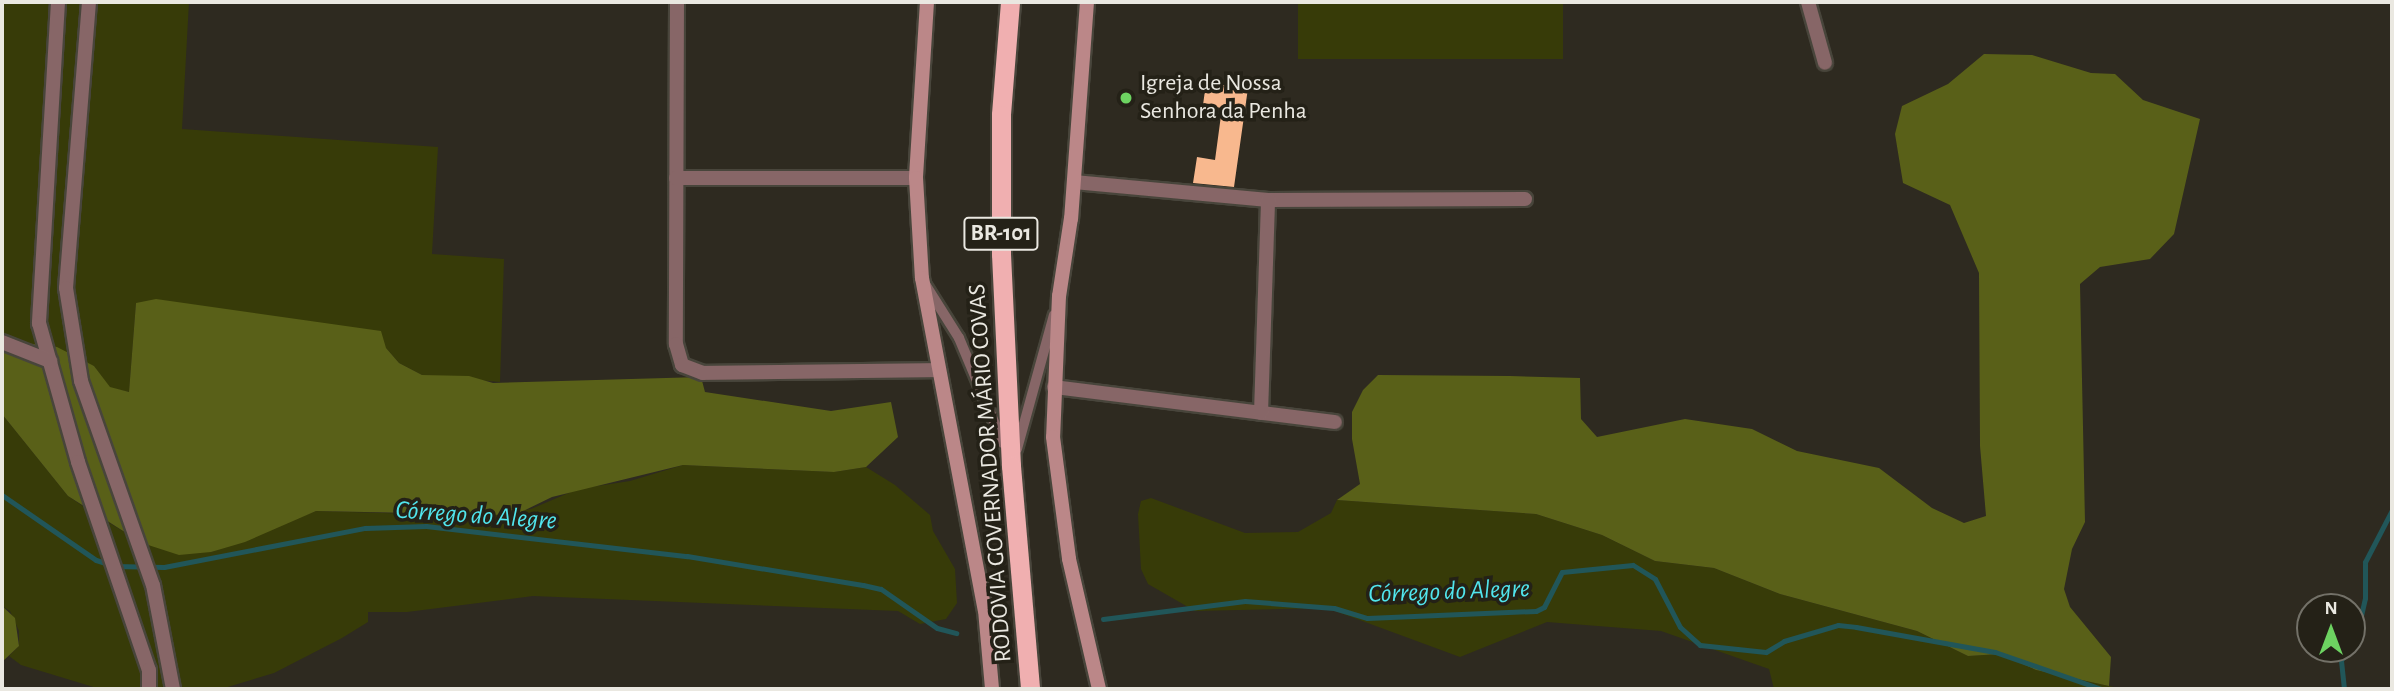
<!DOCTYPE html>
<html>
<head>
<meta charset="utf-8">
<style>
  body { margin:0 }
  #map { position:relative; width:2394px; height:691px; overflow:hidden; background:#2e2a20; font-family:"Alegreya Sans",sans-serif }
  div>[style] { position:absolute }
  .green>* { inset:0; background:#373b08; transform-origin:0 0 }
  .forest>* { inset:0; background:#596018 }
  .stream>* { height:5px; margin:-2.5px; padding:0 2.5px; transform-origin:2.5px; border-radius:2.5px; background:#215659 }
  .building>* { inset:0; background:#f8b88e }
  .roads { filter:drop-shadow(2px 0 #48453b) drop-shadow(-2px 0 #48453b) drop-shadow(0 2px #48453b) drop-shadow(0 -2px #48453b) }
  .service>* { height:10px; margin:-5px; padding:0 5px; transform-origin:5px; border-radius:5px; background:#876667 }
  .minor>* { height:14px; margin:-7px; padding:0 7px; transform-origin:7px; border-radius:7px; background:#876667 }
  .secondary>* { height:14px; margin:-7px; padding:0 7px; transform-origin:7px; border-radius:7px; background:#bb8788 }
  .trunk>* { height:19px; margin:-9.5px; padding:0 9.5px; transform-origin:9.5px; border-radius:9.5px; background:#f0afb0 }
  .dots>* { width:19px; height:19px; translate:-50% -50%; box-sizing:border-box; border:4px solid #242117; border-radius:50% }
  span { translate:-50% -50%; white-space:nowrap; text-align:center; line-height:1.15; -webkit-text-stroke:7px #242117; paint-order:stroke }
  .shield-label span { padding:2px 5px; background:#242117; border:2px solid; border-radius:5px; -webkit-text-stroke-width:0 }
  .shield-label { font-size:23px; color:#eae8e1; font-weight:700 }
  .poi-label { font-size:24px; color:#eae8e1 }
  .left { translate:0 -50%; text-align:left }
  .street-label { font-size:24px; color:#eae8e1 }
  .water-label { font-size:26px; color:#51e5ed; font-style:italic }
  .frame { position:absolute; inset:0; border:4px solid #eae8e1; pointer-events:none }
  .north { position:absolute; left:2296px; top:593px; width:70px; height:70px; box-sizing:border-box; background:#242117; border:2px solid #737168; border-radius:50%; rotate:0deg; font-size:19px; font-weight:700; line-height:28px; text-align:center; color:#eae8e1 }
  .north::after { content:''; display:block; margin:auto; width:24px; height:32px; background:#6dd361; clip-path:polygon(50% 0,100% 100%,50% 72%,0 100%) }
</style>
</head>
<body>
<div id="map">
  <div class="green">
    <div style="clip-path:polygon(2px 2px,189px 2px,182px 129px,438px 147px,432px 254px,504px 259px,500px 382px,422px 375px,399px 363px,386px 348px,136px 303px,129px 392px,110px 388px,94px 366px,2px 340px)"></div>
    <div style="left:1298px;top:2px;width:265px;height:57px"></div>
    <div style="clip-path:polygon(2px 414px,68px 496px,87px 509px,142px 543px,211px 552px,316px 511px,482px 516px,531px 509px,578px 489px,630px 481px,683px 465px,834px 472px,866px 467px,895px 485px,930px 515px,933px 531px,955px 569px,957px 603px,946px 619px,920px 624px,898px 611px,533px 596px,407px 612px,368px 612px,368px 622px,342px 638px,274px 673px,221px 689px,100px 689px,21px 665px,9px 656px,19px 646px,19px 631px,10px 611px,2px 606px)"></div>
    <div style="clip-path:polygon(1151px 498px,1245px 533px,1298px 532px,1331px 513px,1337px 500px,1536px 514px,1602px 535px,1655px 561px,1714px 568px,1780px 594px,1917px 631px,1968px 656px,2000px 654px,2036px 670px,2123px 689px,1774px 689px,1769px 669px,1661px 631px,1547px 622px,1460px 657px,1327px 608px,1195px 611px,1148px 584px,1141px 569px,1138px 514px,1141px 501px)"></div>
  </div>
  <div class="forest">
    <div style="clip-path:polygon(1984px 54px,2032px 55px,2091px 73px,2115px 74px,2143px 100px,2200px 119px,2174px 234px,2150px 259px,2100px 267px,2080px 284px,2085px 522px,2072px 549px,2064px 589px,2070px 607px,2111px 657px,2109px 686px,2036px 670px,2000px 654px,1968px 656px,1917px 631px,1780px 594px,1714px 568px,1655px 561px,1602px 535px,1536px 514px,1337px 500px,1360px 484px,1352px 439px,1352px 412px,1363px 390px,1378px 375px,1510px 376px,1580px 378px,1581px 419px,1597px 437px,1685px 419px,1752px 429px,1797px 451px,1879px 468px,1932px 508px,1964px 523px,1986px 516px,1980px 446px,1979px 273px,1950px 205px,1903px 183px,1895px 134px,1902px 106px,1948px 84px)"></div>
    <div style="clip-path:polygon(156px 299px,381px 331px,386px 348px,399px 363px,422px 375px,469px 376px,493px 383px,701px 377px,705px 392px,831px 411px,891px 402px,898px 437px,866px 467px,834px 472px,683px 465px,552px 497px,515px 515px,316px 511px,245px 542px,211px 552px,179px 555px,142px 543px,68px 496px,2px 414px,2px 340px,57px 347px,94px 366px,110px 387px,129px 392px,136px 303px)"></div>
    <div style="clip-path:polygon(2px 606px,15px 618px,19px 646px,2px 662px)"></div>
  </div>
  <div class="stream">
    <div style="left:2px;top:495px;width:114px;rotate:34.7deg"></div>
    <div style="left:96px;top:560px;width:19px;rotate:18deg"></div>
    <div style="left:114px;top:566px;width:50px;rotate:1.1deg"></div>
    <div style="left:164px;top:567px;width:205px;rotate:-11deg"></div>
    <div style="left:365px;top:528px;width:61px;rotate:-1.9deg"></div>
    <div style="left:426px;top:526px;width:263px;rotate:6.6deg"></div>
    <div style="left:687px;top:556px;width:178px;rotate:9.4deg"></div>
    <div style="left:863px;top:585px;width:18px;rotate:13deg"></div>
    <div style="left:881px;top:589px;width:68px;rotate:34.9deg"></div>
    <div style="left:937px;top:628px;width:20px;rotate:15deg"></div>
    <div style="left:1103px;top:619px;width:143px;rotate:-7.2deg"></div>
    <div style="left:1245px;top:601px;width:89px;rotate:4.5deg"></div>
    <div style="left:1334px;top:608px;width:34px;rotate:17deg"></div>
    <div style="left:1367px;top:618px;width:169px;rotate:-2.4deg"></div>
    <div style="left:1536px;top:611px;width:9px;rotate:-27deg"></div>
    <div style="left:1544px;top:607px;width:39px;rotate:-63deg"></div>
    <div style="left:1562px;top:572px;width:71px;rotate:-5.6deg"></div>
    <div style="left:1633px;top:565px;width:26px;rotate:32deg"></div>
    <div style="left:1655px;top:579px;width:54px;rotate:62.5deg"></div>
    <div style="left:1680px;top:627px;width:27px;rotate:42deg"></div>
    <div style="left:1700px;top:645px;width:66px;rotate:6.1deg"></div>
    <div style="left:1766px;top:652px;width:21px;rotate:-31deg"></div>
    <div style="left:1784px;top:641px;width:56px;rotate:-16.5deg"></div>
    <div style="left:1838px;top:625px;width:18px;rotate:6deg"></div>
    <div style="left:1856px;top:627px;width:141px;rotate:10.2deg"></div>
    <div style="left:1995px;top:652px;width:112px;rotate:19.2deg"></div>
    <div style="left:2344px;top:689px;width:29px;rotate:-96deg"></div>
    <div style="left:2341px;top:660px;width:23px;rotate:-52deg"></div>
    <div style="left:2355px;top:642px;width:45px;rotate:-77.2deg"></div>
    <div style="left:2365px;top:598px;width:36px;rotate:-90deg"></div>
    <div style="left:2365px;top:562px;width:59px;rotate:-62.6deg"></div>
  </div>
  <div class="building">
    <div style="clip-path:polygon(1206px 83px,1248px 88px,1234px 187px,1193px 183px,1197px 157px,1215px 160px,1222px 108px,1203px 105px)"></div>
  </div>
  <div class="roads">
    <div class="service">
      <div style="left:925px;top:284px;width:64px;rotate:57.8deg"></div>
      <div style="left:959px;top:338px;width:114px;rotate:67.3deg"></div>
      <div style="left:1017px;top:449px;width:139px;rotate:-74.6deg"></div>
    </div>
    <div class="minor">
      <div style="left:58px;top:2px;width:322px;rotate:93.4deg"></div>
      <div style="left:39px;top:323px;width:144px;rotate:74.3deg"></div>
      <div style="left:78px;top:462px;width:220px;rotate:71.2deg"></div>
      <div style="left:149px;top:670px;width:19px;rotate:90deg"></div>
      <div style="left:89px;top:2px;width:287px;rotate:94.6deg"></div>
      <div style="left:66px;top:288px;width:94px;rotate:80.8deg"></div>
      <div style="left:81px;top:381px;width:216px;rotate:70.6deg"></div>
      <div style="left:153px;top:585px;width:106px;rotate:79.1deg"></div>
      <div style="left:677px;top:2px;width:342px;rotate:90.2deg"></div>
      <div style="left:676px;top:344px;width:22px;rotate:74deg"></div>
      <div style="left:682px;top:365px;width:22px;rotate:21deg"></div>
      <div style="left:703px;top:373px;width:235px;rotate:-0.7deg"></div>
      <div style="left:1808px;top:2px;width:63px;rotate:74.4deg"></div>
      <div style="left:676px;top:178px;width:240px"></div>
      <div style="left:1074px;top:182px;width:195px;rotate:5.3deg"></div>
      <div style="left:1268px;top:200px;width:257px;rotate:-0.2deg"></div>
      <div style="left:2px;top:342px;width:52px;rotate:21.6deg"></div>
      <div style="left:1054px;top:387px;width:283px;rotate:7.1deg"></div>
      <div style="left:1261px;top:413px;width:213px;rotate:-88.1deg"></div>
    </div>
    <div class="secondary">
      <div style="left:927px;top:2px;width:176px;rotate:93.6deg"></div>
      <div style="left:916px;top:178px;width:100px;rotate:86.6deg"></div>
      <div style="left:922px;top:278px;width:338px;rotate:79.3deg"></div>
      <div style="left:985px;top:610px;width:79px;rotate:84.9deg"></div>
      <div style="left:1087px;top:2px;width:217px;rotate:94.2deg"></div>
      <div style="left:1071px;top:218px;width:79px;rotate:98.7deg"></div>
      <div style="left:1059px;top:296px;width:141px;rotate:92.4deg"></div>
      <div style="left:1053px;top:437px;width:123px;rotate:82.5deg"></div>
      <div style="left:1069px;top:559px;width:133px;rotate:77deg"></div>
    </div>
    <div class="trunk">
      <div style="left:1010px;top:2px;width:113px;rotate:94.6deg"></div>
      <div style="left:1001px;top:115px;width:139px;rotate:90deg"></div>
      <div style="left:1001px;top:254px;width:212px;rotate:87.3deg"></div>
      <div style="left:1011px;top:466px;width:224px;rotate:85.1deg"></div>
    </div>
  </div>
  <div class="dots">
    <div style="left:1126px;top:98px;background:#6dd361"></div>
  </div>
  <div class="shield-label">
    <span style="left:1001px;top:234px">BR-101</span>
  </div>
  <div class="poi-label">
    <span class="left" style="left:1140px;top:98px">Igreja de Nossa<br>Senhora da Penha</span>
  </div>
  <div class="street-label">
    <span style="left:991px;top:473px;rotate:-94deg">RODOVIA GOVERNADOR MÁRIO COVAS</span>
  </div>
  <div class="water-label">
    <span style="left:476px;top:516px;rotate:4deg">Córrego do Alegre</span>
    <span style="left:1449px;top:592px;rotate:-2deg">Córrego do Alegre</span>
  </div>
  <div class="frame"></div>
  <div class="north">N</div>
</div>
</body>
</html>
